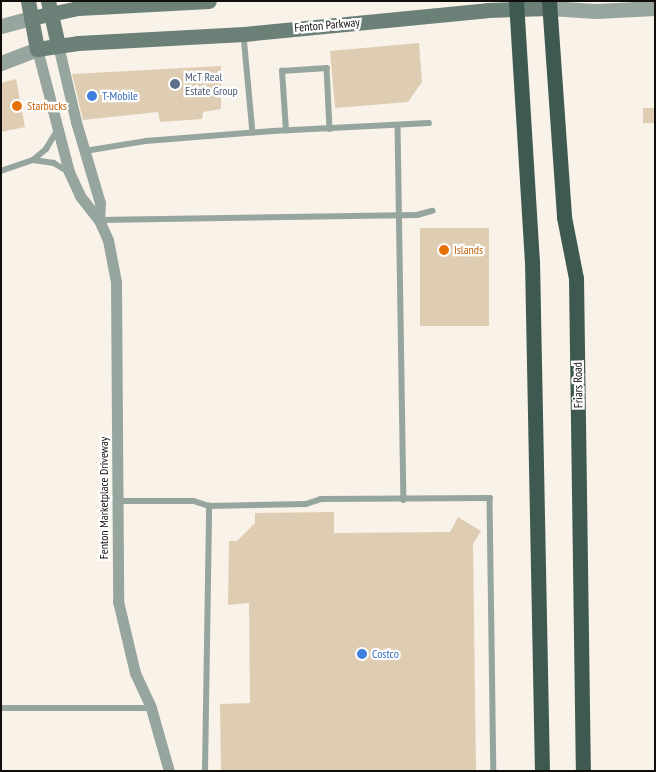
<!DOCTYPE html>
<html>
<head>
<meta charset="utf-8">
<style>
  body { margin:0 }
  #map { position:relative; width:656px; height:772px; overflow:hidden; background:#f8f2e8; font-family:"PT Sans Narrow",sans-serif }
  div>[style] { position:absolute }
  .building>* { inset:0; background:#decdb2; transform-origin:0 0 }
  .service>* { height:5.5px; margin:-2.75px; padding:0 2.75px; transform-origin:2.75px; border-radius:2.75px; background:#97a59f }
  .minor>* { height:11px; margin:-5.5px; padding:0 5.5px; transform-origin:5.5px; border-radius:5.5px; background:#97a59f }
  .tertiary>* { height:15px; margin:-7.5px; padding:0 7.5px; transform-origin:7.5px; border-radius:7.5px; background:#97a59f }
  .secondary>* { height:15px; margin:-7.5px; padding:0 7.5px; transform-origin:7.5px; border-radius:7.5px; background:#6b8077 }
  .trunk>* { height:15px; margin:-7.5px; padding:0 7.5px; transform-origin:7.5px; border-radius:7.5px; background:#3e5a50 }
  .dots>* { width:14px; height:14px; translate:-50% -50%; box-sizing:border-box; border:2px solid #fff; border-radius:50% }
  span { translate:-50% -50%; white-space:nowrap; text-align:center; line-height:1.15; -webkit-text-stroke:4.5px #fff; paint-order:stroke }
  .street-label { font-size:12px; color:#100e0b }
  .service-label { font-size:12px; color:#4e5e75 }
  .left { translate:0 -50%; text-align:left }
  .shop-label { font-size:12px; color:#366cbe }
  .food-label { font-size:12px; color:#c56008 }
  .frame { position:absolute; inset:0; border:2px solid #100e0b; pointer-events:none }
</style>
</head>
<body>
<div id="map">
  <div class="building">
    <div style="clip-path:polygon(419px 43px,422px 82px,408px 102px,335px 108px,330px 51px)"></div>
    <div style="clip-path:polygon(221px 66px,221px 109px,203px 112px,202px 119px,160px 122px,158px 112px,83px 120px,72px 74px)"></div>
    <div style="clip-path:polygon(16px 79px,25px 127px,1px 132px,1px 83px)"></div>
    <div style="left:643px;top:108px;width:12px;height:15px"></div>
    <div style="left:420px;top:228px;width:69px;height:98px"></div>
    <div style="clip-path:polygon(334px 512px,334px 533px,450px 532px,458px 517px,481px 531px,473px 544px,476px 771px,221px 771px,220px 704px,250px 703px,249px 603px,228px 605px,229px 541px,237px 541px,255px 523px,255px 513px)"></div>
  </div>
  <div class="service">
    <div style="left:244px;top:36px;width:97px;rotate:84.7deg"></div>
    <div style="left:398px;top:125px;width:375px;rotate:89.1deg"></div>
    <div style="left:286px;top:131px;width:60px;rotate:-93.8deg"></div>
    <div style="left:282px;top:71px;width:45px;rotate:-3.8deg"></div>
    <div style="left:327px;top:68px;width:61px;rotate:87.2deg"></div>
    <div style="left:85px;top:151px;width:62px;rotate:-9.3deg"></div>
    <div style="left:146px;top:141px;width:127px;rotate:-4.5deg"></div>
    <div style="left:273px;top:131px;width:156px;rotate:-2.9deg"></div>
    <div style="left:33px;top:160px;width:21px;rotate:8deg"></div>
    <div style="left:54px;top:163px;width:17px;rotate:31deg"></div>
    <div style="left:1px;top:171px;width:34px;rotate:-19deg"></div>
    <div style="left:33px;top:160px;width:17px;rotate:-40deg"></div>
    <div style="left:46px;top:149px;width:21px;rotate:-59deg"></div>
    <div style="left:99px;top:220px;width:318px;rotate:-0.9deg"></div>
    <div style="left:417px;top:215px;width:16px;rotate:-15deg"></div>
    <div style="left:118px;top:501px;width:76px"></div>
    <div style="left:194px;top:501px;width:16px;rotate:18deg"></div>
    <div style="left:1px;top:708px;width:150px"></div>
    <div style="left:205px;top:771px;width:265px;rotate:-89.1deg"></div>
    <div style="left:209px;top:506px;width:97px;rotate:-1.2deg"></div>
    <div style="left:306px;top:504px;width:16px;rotate:-18deg"></div>
    <div style="left:321px;top:499px;width:169px;rotate:-0.3deg"></div>
    <div style="left:490px;top:498px;width:273px;rotate:89.2deg"></div>
  </div>
  <div class="minor">
    <div style="left:58px;top:45px;width:79px;rotate:76.8deg"></div>
    <div style="left:76px;top:122px;width:84px;rotate:73.5deg"></div>
    <div style="left:100px;top:203px;width:17px;rotate:93deg"></div>
    <div style="left:37px;top:49px;width:127px;rotate:75.4deg"></div>
    <div style="left:69px;top:172px;width:26px;rotate:65deg"></div>
    <div style="left:80px;top:196px;width:31px;rotate:52deg"></div>
    <div style="left:99px;top:220px;width:22px;rotate:66deg"></div>
    <div style="left:108px;top:240px;width:43px;rotate:79.2deg"></div>
    <div style="left:116px;top:282px;width:319px;rotate:89.6deg"></div>
    <div style="left:118px;top:601px;width:74px;rotate:76.7deg"></div>
    <div style="left:135px;top:673px;width:38px;rotate:65deg"></div>
    <div style="left:151px;top:708px;width:66px;rotate:74.1deg"></div>
  </div>
  <div class="tertiary">
    <div style="left:549px;top:8px;width:47px;rotate:3.7deg"></div>
    <div style="left:596px;top:11px;width:59px;rotate:-2.9deg"></div>
    <div style="left:1px;top:26px;width:31px;rotate:-15deg"></div>
    <div style="left:1px;top:63px;width:39px;rotate:-21deg"></div>
  </div>
  <div class="secondary">
    <div style="left:28px;top:1px;width:49px;rotate:79.4deg"></div>
    <div style="left:37px;top:49px;width:41px;rotate:-8.3deg"></div>
    <div style="left:78px;top:43px;width:166px;rotate:-3.1deg"></div>
    <div style="left:244px;top:34px;width:244px;rotate:-5.6deg"></div>
    <div style="left:487px;top:10px;width:62px;rotate:-1.8deg"></div>
    <div style="left:48px;top:1px;width:45px;rotate:77.2deg"></div>
    <div style="left:31px;top:18px;width:48px;rotate:-12deg"></div>
    <div style="left:78px;top:8px;width:131px;rotate:-3.1deg"></div>
  </div>
  <div class="trunk">
    <div style="left:516px;top:1px;width:260px;rotate:86.5deg"></div>
    <div style="left:532px;top:261px;width:510px;rotate:88.88deg"></div>
    <div style="left:549px;top:1px;width:217px;rotate:86deg"></div>
    <div style="left:564px;top:217px;width:62px;rotate:78.9deg"></div>
    <div style="left:576px;top:278px;width:493px;rotate:89.2deg"></div>
  </div>
  <div class="dots">
    <div style="left:175px;top:84px;background:#5c6f8a"></div>
    <div style="left:92px;top:96px;background:#3f7fe0"></div>
    <div style="left:17px;top:106px;background:#e8710a"></div>
    <div style="left:444px;top:250px;background:#e8710a"></div>
    <div style="left:362px;top:654px;background:#3f7fe0"></div>
  </div>
  <div class="street-label">
    <span style="left:327px;top:25px;rotate:-5deg">Fenton Parkway</span>
    <span style="left:578px;top:385px;rotate:-91deg">Friars Road</span>
    <span style="left:104px;top:498px;rotate:-90deg">Fenton Marketplace Driveway</span>
  </div>
  <div class="service-label">
    <span class="left" style="left:185px;top:84px">McT Real<br>Estate Group</span>
  </div>
  <div class="shop-label">
    <span class="left" style="left:102px;top:96px">T-Mobile</span>
    <span class="left" style="left:372px;top:654px">Costco</span>
  </div>
  <div class="food-label">
    <span class="left" style="left:27px;top:106px">Starbucks</span>
    <span class="left" style="left:454px;top:250px">Islands</span>
  </div>
  <div class="frame"></div>
</div>
</body>
</html>
